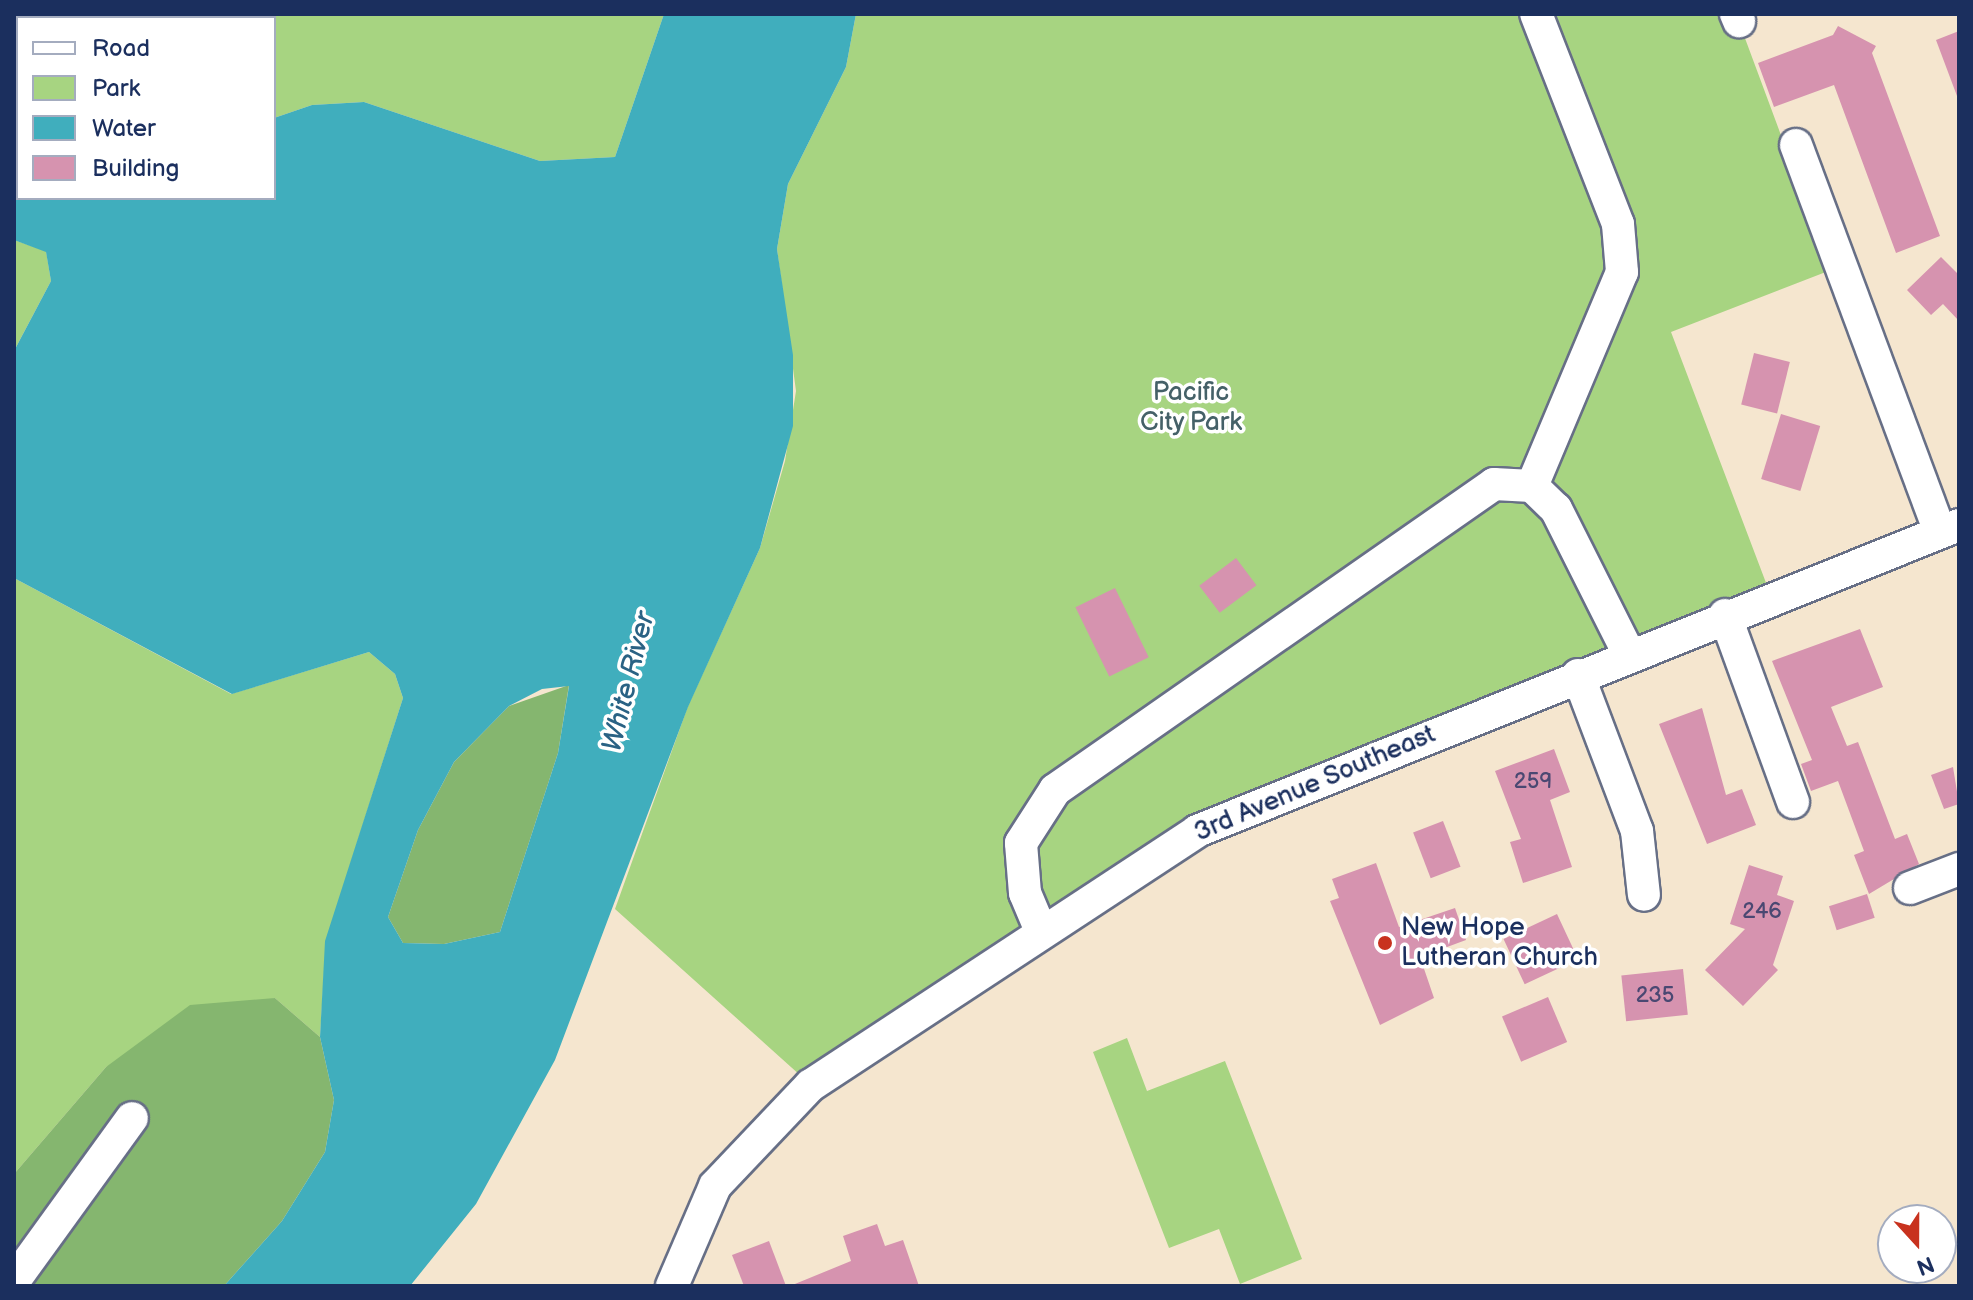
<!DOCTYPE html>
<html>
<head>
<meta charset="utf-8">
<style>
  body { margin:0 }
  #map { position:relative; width:1973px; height:1300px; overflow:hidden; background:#f5e6cf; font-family:"Balsamiq Sans",sans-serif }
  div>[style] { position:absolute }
  .green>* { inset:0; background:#a7d481 }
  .forest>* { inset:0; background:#85b66f }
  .water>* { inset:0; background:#40aebd }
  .building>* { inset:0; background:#d693af; transform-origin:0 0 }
  .roads { filter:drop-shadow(2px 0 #676f86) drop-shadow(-2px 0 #676f86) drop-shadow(0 2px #676f86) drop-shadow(0 -2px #676f86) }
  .minor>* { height:32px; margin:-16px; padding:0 16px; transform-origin:16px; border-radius:16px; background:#fff }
  .dots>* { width:22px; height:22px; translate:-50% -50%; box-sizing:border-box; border:4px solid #fff; border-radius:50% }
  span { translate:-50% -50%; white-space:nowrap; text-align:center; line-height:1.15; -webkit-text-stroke:7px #fff; paint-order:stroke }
  .number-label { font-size:22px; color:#4a4872 }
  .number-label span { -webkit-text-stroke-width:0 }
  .park-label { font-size:26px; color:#456168 }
  .street-label { font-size:26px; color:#1b2f5e }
  .poi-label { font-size:26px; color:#1b2f5e }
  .left { translate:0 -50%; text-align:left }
  .water-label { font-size:28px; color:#2a6284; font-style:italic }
  .frame { position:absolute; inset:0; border:16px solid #1b2f5e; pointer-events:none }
  .legend { position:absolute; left:16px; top:16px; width:260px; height:184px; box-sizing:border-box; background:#fff; border:2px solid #a4acbf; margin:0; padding:10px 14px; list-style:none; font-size:24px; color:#1b2f5e }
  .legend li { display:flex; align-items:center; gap:16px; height:40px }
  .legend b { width:40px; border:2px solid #a4acbf }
  .north { position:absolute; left:1877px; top:1204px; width:80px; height:80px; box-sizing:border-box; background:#fff; border:2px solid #a4acbf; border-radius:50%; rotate:159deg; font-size:22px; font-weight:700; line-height:32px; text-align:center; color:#1b2f5e }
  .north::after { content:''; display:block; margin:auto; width:28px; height:36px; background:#c8321e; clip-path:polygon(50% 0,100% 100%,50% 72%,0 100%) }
</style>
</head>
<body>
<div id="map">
  <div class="green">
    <div style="clip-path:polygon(14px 14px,664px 14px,615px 157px,540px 161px,364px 102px,312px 105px,274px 118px,274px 18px,18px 18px,18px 164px)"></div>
    <div style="clip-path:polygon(856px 14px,1736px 14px,1831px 270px,1671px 332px,1771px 596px,1197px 831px,811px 1085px,615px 909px,688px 706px,760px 548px,785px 461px,796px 391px,777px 249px,788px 184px,846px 67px)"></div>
    <div style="clip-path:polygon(14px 240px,46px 251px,51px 281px,14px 351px)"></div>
    <div style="clip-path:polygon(14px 578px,231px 694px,369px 652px,395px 674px,403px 698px,326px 941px,320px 1037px,275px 998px,106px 1067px,14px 1174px)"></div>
    <div style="clip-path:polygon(1127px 1038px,1147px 1091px,1225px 1061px,1302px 1259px,1240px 1284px,1219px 1229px,1169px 1248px,1093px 1052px)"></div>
  </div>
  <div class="forest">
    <div style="clip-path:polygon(569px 685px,558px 753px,500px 932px,444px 944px,403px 943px,388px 917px,418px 830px,454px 762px,509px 706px)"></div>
    <div style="clip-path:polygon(275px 998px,320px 1037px,334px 1100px,325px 1152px,282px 1221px,224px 1286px,14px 1286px,14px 1174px,106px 1067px,190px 1005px)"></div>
  </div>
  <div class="water">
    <div style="clip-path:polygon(evenodd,664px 14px,856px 14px,846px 67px,788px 184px,777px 249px,793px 355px,793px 426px,760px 548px,688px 707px,555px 1060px,476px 1204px,410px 1286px,224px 1286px,282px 1221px,325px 1152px,334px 1100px,320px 1037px,325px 941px,403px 698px,395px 674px,369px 652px,232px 694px,14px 578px,14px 351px,51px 281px,46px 252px,14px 240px,14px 163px,18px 198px,274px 198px,274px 118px,312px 105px,364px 102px,540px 161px,615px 157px,664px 14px,569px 686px,558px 753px,500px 932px,444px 944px,403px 943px,388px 917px,418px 830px,454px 762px,509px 706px,542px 689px,569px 686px)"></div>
  </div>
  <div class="building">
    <div style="clip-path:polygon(1838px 26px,1876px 46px,1872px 53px,1940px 236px,1896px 253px,1834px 85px,1774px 107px,1758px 63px,1833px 35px)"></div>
    <div style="clip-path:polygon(1959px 31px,1959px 95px,1957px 96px,1936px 40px)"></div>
    <div style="clip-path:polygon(1941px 257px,1959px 275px,1959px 321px,1943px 304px,1931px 315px,1907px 290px)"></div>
    <div style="left:1754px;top:353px;width:37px;height:53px;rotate:14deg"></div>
    <div style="left:1781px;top:414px;width:41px;height:68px;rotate:17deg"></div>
    <div style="left:1236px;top:558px;width:34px;height:46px;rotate:53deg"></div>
    <div style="left:1115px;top:588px;width:77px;height:44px;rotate:64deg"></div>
    <div style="clip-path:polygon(1860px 629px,1883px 687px,1831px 707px,1847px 746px,1858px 742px,1895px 839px,1907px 834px,1919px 864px,1869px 894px,1854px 855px,1864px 851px,1838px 781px,1811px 791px,1801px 764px,1812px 760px,1772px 661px)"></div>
    <div style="clip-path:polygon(1702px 708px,1726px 795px,1742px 789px,1756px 825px,1707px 844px,1659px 724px)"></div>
    <div style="clip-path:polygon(1554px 749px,1570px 792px,1550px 800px,1572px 867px,1523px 883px,1510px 842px,1521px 839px,1495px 771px)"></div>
    <div style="clip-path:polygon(1953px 767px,1959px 804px,1944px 809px,1931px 775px)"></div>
    <div style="left:1443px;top:821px;width:49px;height:32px;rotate:69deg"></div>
    <div style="clip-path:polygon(1376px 863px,1399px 927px,1455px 908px,1466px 940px,1420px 957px,1434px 998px,1380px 1025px,1330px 901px,1339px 898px,1332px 879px)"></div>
    <div style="clip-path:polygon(1749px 865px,1783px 876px,1777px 895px,1794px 901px,1773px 965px,1778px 970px,1743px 1006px,1705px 970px,1745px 929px,1730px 924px)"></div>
    <div style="left:1867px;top:894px;width:25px;height:40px;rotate:72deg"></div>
    <div style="left:1557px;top:914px;width:50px;height:59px;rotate:65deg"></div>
    <div style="left:1683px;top:969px;width:46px;height:62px;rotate:84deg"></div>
    <div style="left:1548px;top:997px;width:49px;height:50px;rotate:67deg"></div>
    <div style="clip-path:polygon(877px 1224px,885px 1246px,903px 1240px,919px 1286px,790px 1286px,851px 1261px,843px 1236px)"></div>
    <div style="clip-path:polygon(769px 1241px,786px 1286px,744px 1286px,732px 1255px)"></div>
  </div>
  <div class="roads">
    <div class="minor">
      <div style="left:1736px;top:14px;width:8px;rotate:67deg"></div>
      <div style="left:1796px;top:145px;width:413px;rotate:69.6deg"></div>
      <div style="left:1532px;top:486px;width:232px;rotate:-67.2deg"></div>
      <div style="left:1622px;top:272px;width:48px;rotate:-94.8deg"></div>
      <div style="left:1618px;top:224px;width:225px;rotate:-111.3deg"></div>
      <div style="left:1725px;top:615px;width:199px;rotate:70deg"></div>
      <div style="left:1578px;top:675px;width:167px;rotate:69.3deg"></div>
      <div style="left:1637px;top:831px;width:64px;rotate:83.8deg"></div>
      <div style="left:1910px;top:888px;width:53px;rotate:-21.2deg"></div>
      <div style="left:1041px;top:931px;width:41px;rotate:-112.8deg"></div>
      <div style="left:1025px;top:893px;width:50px;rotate:-94.6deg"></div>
      <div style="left:1021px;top:843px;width:63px;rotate:-57.3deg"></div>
      <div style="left:1055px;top:790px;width:535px;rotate:-34.88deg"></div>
      <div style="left:1494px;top:484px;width:38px;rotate:3deg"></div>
      <div style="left:1532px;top:486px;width:33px;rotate:44deg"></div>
      <div style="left:1556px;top:509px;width:162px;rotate:63.3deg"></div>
      <div style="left:14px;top:1281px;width:201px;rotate:-54.1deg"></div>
      <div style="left:672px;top:1286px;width:109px;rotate:-66.7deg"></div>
      <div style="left:715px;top:1186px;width:139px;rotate:-46.5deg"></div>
      <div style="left:811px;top:1085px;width:462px;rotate:-33.3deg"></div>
      <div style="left:1197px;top:831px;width:821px;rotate:-21.88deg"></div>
    </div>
  </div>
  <div class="dots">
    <div style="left:1385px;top:943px;background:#c8321e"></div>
  </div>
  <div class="number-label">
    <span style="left:1533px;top:782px">259</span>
    <span style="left:1762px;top:912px">246</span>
    <span style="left:1655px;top:996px">235</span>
  </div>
  <div class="park-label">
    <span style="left:1191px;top:408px">Pacific<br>City Park</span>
  </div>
  <div class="street-label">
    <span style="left:1315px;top:784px;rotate:-23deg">3rd Avenue Southeast</span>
  </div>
  <div class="poi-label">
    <span class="left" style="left:1401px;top:943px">New Hope<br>Lutheran Church</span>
  </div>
  <div class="water-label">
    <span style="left:629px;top:682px;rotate:-76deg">White River</span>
  </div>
  <div class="frame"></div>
  <ul class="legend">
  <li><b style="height:10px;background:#fff"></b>Road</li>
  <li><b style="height:22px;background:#a7d481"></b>Park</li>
  <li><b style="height:22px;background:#40aebd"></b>Water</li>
  <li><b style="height:22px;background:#d693af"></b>Building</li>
  </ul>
  <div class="north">N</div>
</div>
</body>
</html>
